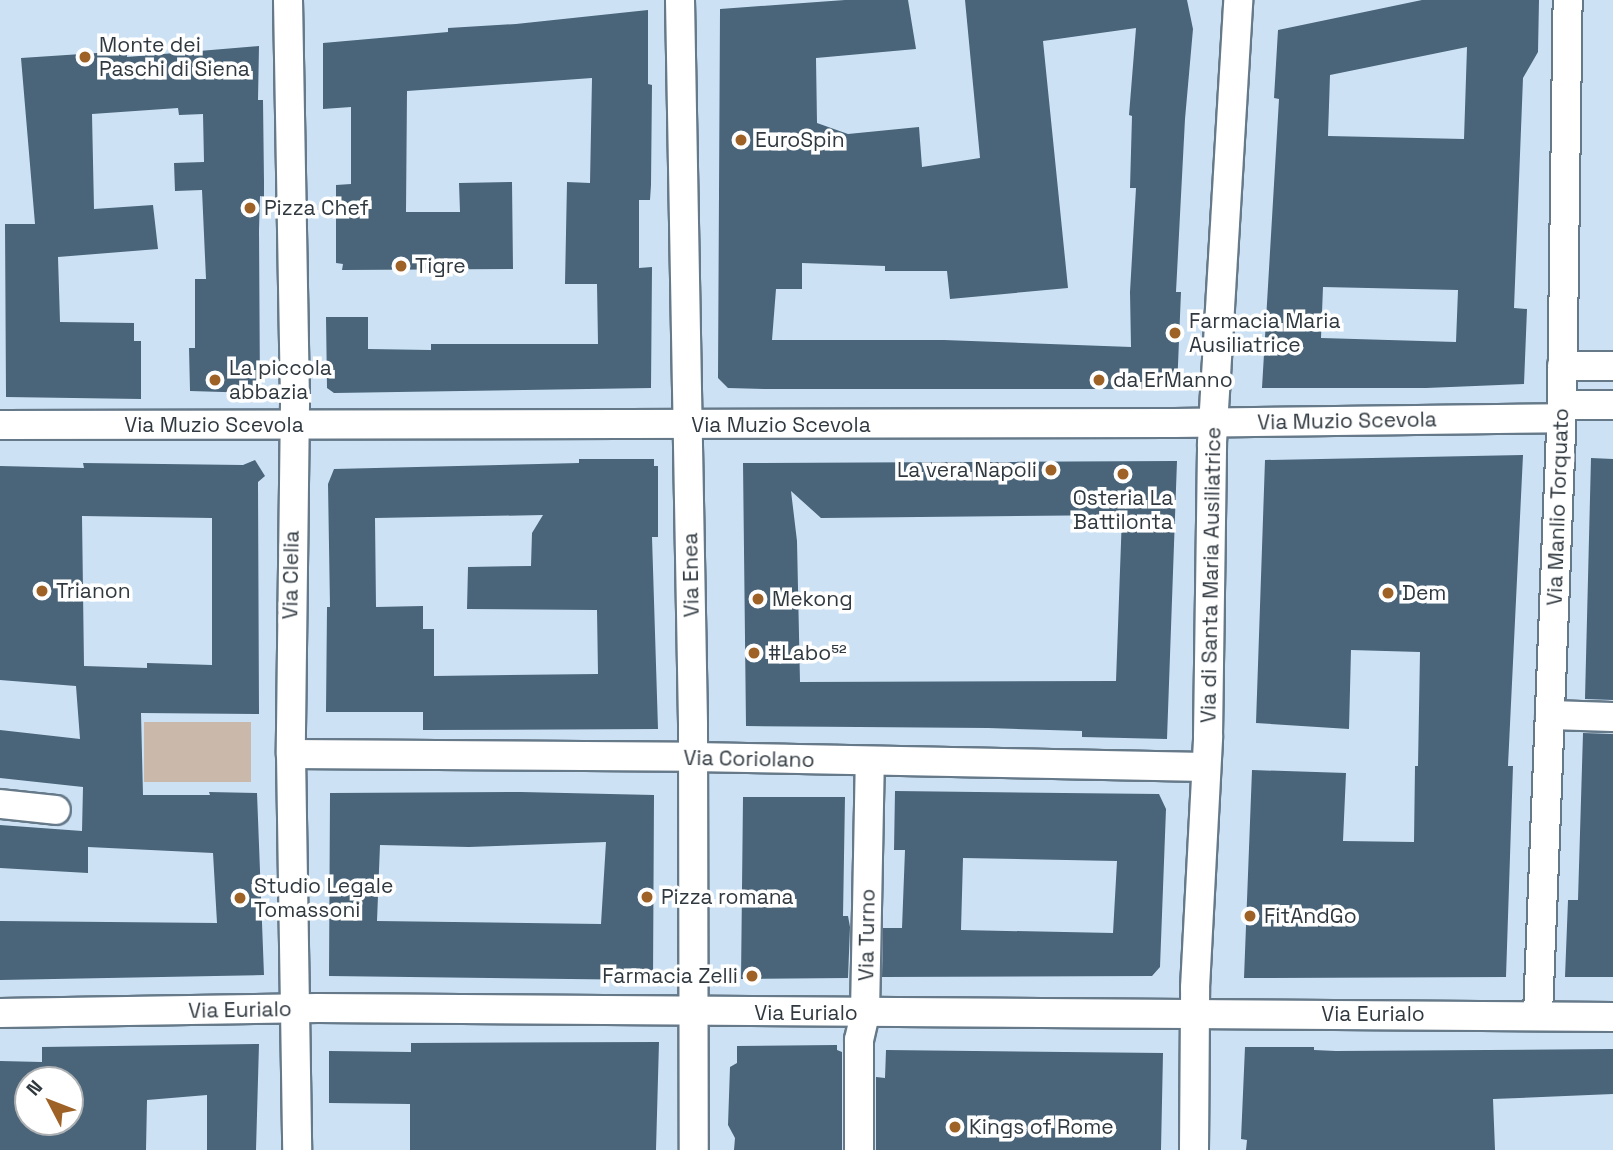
<!DOCTYPE html>
<html>
<head>
<meta charset="utf-8">
<style>
  body { margin:0 }
  #map { position:relative; width:1613px; height:1150px; overflow:hidden; background:#cce2f4; font-family:"Space Grotesk",sans-serif }
  div>[style] { position:absolute }
  .green>* { inset:0; background:#cab8ab; transform-origin:0 0 }
  .building>* { inset:0; background:#4a6479 }
  .roads { filter:drop-shadow(2px 0 #657989) drop-shadow(-2px 0 #657989) drop-shadow(0 2px #657989) drop-shadow(0 -2px #657989) }
  .street>* { height:28px; margin:-14px; padding:0 14px; transform-origin:14px; border-radius:14px; background:#fff }
  .dots>* { width:19px; height:19px; translate:-50% -50%; box-sizing:border-box; border:4px solid #fff; border-radius:50% }
  span { translate:-50% -50%; white-space:nowrap; text-align:center; line-height:1.15; -webkit-text-stroke:7px #fff; paint-order:stroke }
  .poi-label { font-size:21px; color:#303940 }
  .left { translate:0 -50%; text-align:left }
  .right { translate:-100% -50%; text-align:right }
  .street-label { font-size:21px; color:#303940 }
  .north { position:absolute; left:14px; top:1066px; width:70px; height:70px; box-sizing:border-box; background:#fff; border:2px solid #acb0b3; border-radius:50%; rotate:312deg; font-size:19px; font-weight:700; line-height:28px; text-align:center; color:#303940 }
  .north::after { content:''; display:block; margin:auto; width:24px; height:32px; background:#9f6226; clip-path:polygon(50% 0,100% 100%,50% 72%,0 100%) }
</style>
</head>
<body>
<div id="map">
  <div class="green">
    <div style="left:144px;top:722px;width:107px;height:60px"></div>
  </div>
  <div class="building">
    <div style="clip-path:polygon(evenodd,845px 0,908px 0,916px 49px,816px 58px,817px 123px,848px 134px,919px 127px,922px 167px,980px 158px,965px 0,1187px 0,1193px 29px,1185px 119px,1176px 292px,1181px 292px,1177px 389px,766px 389px,728px 388px,718px 378px,720px 9px,845px 0,1136px 28px,1129px 115px,1132px 116px,1130px 188px,1136px 188px,1130px 292px,1131px 347px,944px 340px,772px 340px,776px 289px,802px 289px,802px 263px,885px 266px,885px 271px,947px 271px,950px 299px,1068px 288px,1043px 41px,1136px 28px)"></div>
    <div style="clip-path:polygon(evenodd,1422px 0,1539px 0,1538px 52px,1523px 78px,1514px 308px,1527px 309px,1524px 384px,1426px 388px,1262px 388px,1279px 99px,1274px 98px,1278px 30px,1422px 0,1467px 47px,1464px 139px,1328px 136px,1330px 75px,1467px 47px,1422px 0,1323px 287px,1458px 290px,1456px 342px,1321px 338px,1323px 287px)"></div>
    <div style="clip-path:polygon(648px 10px,648px 84px,652px 85px,651px 185px,650px 200px,639px 200px,639px 268px,652px 267px,651px 388px,334px 393px,327px 388px,326px 317px,368px 317px,368px 349px,431px 350px,431px 344px,598px 344px,597px 284px,565px 284px,567px 182px,590px 183px,592px 78px,407px 91px,406px 212px,460px 212px,459px 183px,512px 182px,513px 269px,342px 270px,343px 264px,336px 263px,336px 185px,351px 184px,351px 107px,323px 109px,323px 43px,448px 32px,448px 28px,516px 24px)"></div>
    <div style="clip-path:polygon(259px 46px,258px 100px,263px 100px,264px 182px,264px 197px,260px 196px,259px 230px,260px 393px,190px 391px,189px 348px,195px 348px,195px 279px,206px 279px,202px 190px,175px 191px,174px 163px,204px 162px,203px 114px,179px 115px,178px 108px,92px 114px,94px 209px,153px 205px,158px 249px,58px 257px,60px 322px,134px 323px,134px 341px,141px 341px,141px 399px,6px 397px,5px 224px,35px 224px,21px 58px,127px 51px,127px 57px)"></div>
    <div style="clip-path:polygon(1523px 455px,1508px 766px,1513px 766px,1506px 977px,1244px 978px,1252px 770px,1346px 773px,1343px 841px,1414px 842px,1415px 766px,1418px 766px,1420px 652px,1351px 650px,1349px 729px,1256px 723px,1265px 460px)"></div>
    <div style="clip-path:polygon(1591px 458px,1613px 459px,1613px 700px,1585px 699px)"></div>
    <div style="clip-path:polygon(evenodd,579px 459px,654px 459px,654px 466px,658px 466px,658px 537px,652px 537px,658px 729px,423px 730px,423px 712px,326px 712px,327px 607px,330px 607px,328px 484px,334px 469px,579px 463px,579px 459px,543px 515px,532px 533px,531px 566px,468px 567px,467px 609px,597px 610px,598px 674px,434px 676px,434px 629px,423px 629px,423px 606px,376px 607px,375px 518px,543px 515px)"></div>
    <div style="clip-path:polygon(evenodd,255px 460px,265px 476px,258px 482px,259px 714px,141px 713px,143px 795px,210px 795px,209px 792px,257px 793px,264px 975px,0 980px,0 921px,217px 923px,213px 853px,88px 847px,88px 873px,0 868px,0 825px,82px 831px,83px 787px,0 778px,0 730px,80px 739px,76px 686px,0 680px,0 466px,84px 468px,83px 463px,243px 465px,255px 460px,82px 516px,212px 518px,212px 665px,147px 663px,147px 668px,84px 666px,82px 516px)"></div>
    <div style="clip-path:polygon(evenodd,1177px 461px,1167px 739px,1082px 737px,1082px 731px,988px 728px,746px 726px,743px 463px,1177px 461px,791px 491px,821px 518px,1122px 515px,1116px 681px,800px 682px,797px 541px,791px 491px)"></div>
    <div style="clip-path:polygon(1583px 733px,1613px 734px,1613px 977px,1565px 977px,1568px 900px,1578px 900px)"></div>
    <div style="clip-path:polygon(evenodd,895px 791px,1159px 794px,1166px 809px,1160px 967px,1152px 976px,882px 977px,883px 928px,902px 928px,905px 850px,894px 850px,895px 791px,963px 858px,1117px 861px,1113px 933px,961px 930px,963px 858px)"></div>
    <div style="clip-path:polygon(evenodd,521px 792px,654px 795px,653px 980px,329px 976px,330px 793px,521px 792px,606px 842px,601px 924px,377px 921px,380px 845px,469px 847px,606px 842px)"></div>
    <div style="clip-path:polygon(743px 797px,845px 797px,843px 916px,848px 916px,850px 927px,848px 978px,741px 979px)"></div>
    <div style="clip-path:polygon(659px 1042px,656px 1150px,410px 1150px,410px 1104px,329px 1103px,329px 1051px,411px 1052px,411px 1043px)"></div>
    <div style="clip-path:polygon(evenodd,259px 1044px,256px 1150px,207px 1150px,207px 1095px,147px 1100px,146px 1150px,0 1150px,0 1061px,42px 1062px,42px 1047px,259px 1044px,28px 1080px,70px 1080px,70px 1122px,28px 1122px,28px 1080px)"></div>
    <div style="clip-path:polygon(837px 1045px,837px 1050px,842px 1052px,842px 1150px,734px 1150px,735px 1138px,728px 1125px,730px 1067px,737px 1063px,737px 1046px)"></div>
    <div style="clip-path:polygon(1245px 1047px,1314px 1047px,1314px 1050px,1336px 1051px,1613px 1049px,1613px 1094px,1493px 1099px,1495px 1150px,1246px 1150px,1247px 1140px,1241px 1139px)"></div>
    <div style="clip-path:polygon(886px 1050px,1163px 1053px,1161px 1150px,876px 1150px,876px 1077px,885px 1078px)"></div>
  </div>
  <div class="roads">
    <div class="street">
      <div style="left:288px;top:0;width:403px;rotate:89deg"></div>
      <div style="left:295px;top:403px;width:351px;rotate:90.7deg"></div>
      <div style="left:291px;top:754px;width:396px;rotate:89.1deg"></div>
      <div style="left:680px;top:0;width:726px;rotate:88.97deg"></div>
      <div style="left:693px;top:726px;width:424px;rotate:89.9deg"></div>
      <div style="left:1562px;top:366px;width:51px"></div>
      <div style="left:1562px;top:405px;width:51px"></div>
      <div style="left:0;top:425px;width:1174px;rotate:-0.1deg"></div>
      <div style="left:1174px;top:423px;width:387px;rotate:-0.7deg"></div>
      <div style="left:1550px;top:715px;width:63px;rotate:1.8deg"></div>
      <div style="left:291px;top:754px;width:402px;rotate:0.4deg"></div>
      <div style="left:693px;top:757px;width:513px;rotate:1.12deg"></div>
      <div style="left:0;top:804px;width:56px;rotate:6.1deg"></div>
      <div style="left:0;top:1013px;width:318px;rotate:-0.9deg"></div>
      <div style="left:318px;top:1008px;width:1295px;rotate:0.4deg"></div>
      <div style="left:1538px;top:1014px;width:609px;rotate:-87.74deg"></div>
      <div style="left:1562px;top:405px;width:405px;rotate:-89.2deg"></div>
      <div style="left:859px;top:1150px;width:110px;rotate:-90deg"></div>
      <div style="left:859px;top:1040px;width:28px;rotate:-77deg"></div>
      <div style="left:865px;top:1013px;width:252px;rotate:-88.9deg"></div>
      <div style="left:1194px;top:1150px;width:162px;rotate:-89.6deg"></div>
      <div style="left:1195px;top:988px;width:252px;rotate:-87deg"></div>
      <div style="left:1208px;top:736px;width:293px;rotate:-89.2deg"></div>
      <div style="left:1212px;top:443px;width:444px;rotate:-86.6deg"></div>
    </div>
  </div>
  <div class="dots">
    <div style="left:85px;top:57px;background:#9f6226"></div>
    <div style="left:741px;top:140px;background:#9f6226"></div>
    <div style="left:250px;top:208px;background:#9f6226"></div>
    <div style="left:401px;top:266px;background:#9f6226"></div>
    <div style="left:1175px;top:333px;background:#9f6226"></div>
    <div style="left:215px;top:380px;background:#9f6226"></div>
    <div style="left:1099px;top:380px;background:#9f6226"></div>
    <div style="left:1051px;top:470px;background:#9f6226"></div>
    <div style="left:1123px;top:474px;background:#9f6226"></div>
    <div style="left:42px;top:591px;background:#9f6226"></div>
    <div style="left:1388px;top:593px;background:#9f6226"></div>
    <div style="left:758px;top:599px;background:#9f6226"></div>
    <div style="left:754px;top:653px;background:#9f6226"></div>
    <div style="left:647px;top:897px;background:#9f6226"></div>
    <div style="left:240px;top:898px;background:#9f6226"></div>
    <div style="left:1250px;top:916px;background:#9f6226"></div>
    <div style="left:752px;top:976px;background:#9f6226"></div>
    <div style="left:955px;top:1127px;background:#9f6226"></div>
  </div>
  <div class="poi-label">
    <span class="left" style="left:99px;top:57px">Monte dei<br>Paschi di Siena</span>
    <span class="left" style="left:755px;top:140px">EuroSpin</span>
    <span class="left" style="left:264px;top:208px">Pizza Chef</span>
    <span class="left" style="left:415px;top:266px">Tigre</span>
    <span class="left" style="left:1189px;top:333px">Farmacia Maria<br>Ausiliatrice</span>
    <span class="left" style="left:229px;top:380px">La piccola<br>abbazia</span>
    <span class="left" style="left:1113px;top:380px">da ErManno</span>
    <span class="right" style="left:1037px;top:470px">La vera Napoli</span>
    <span style="left:1123px;top:510px">Osteria La<br>Battilonta</span>
    <span class="left" style="left:56px;top:591px">Trianon</span>
    <span class="left" style="left:1402px;top:593px">Dem</span>
    <span class="left" style="left:772px;top:599px">Mekong</span>
    <span class="left" style="left:768px;top:653px">#Labo⁵²</span>
    <span class="left" style="left:254px;top:898px">Studio Legale<br>Tomassoni</span>
    <span class="left" style="left:661px;top:897px">Pizza romana</span>
    <span class="left" style="left:1264px;top:916px">FitAndGo</span>
    <span class="right" style="left:738px;top:976px">Farmacia Zelli</span>
    <span class="left" style="left:969px;top:1127px">Kings of Rome</span>
  </div>
  <div class="street-label">
    <span style="left:1347px;top:421px;rotate:-1deg">Via Muzio Scevola</span>
    <span style="left:214px;top:425px">Via Muzio Scevola</span>
    <span style="left:781px;top:425px">Via Muzio Scevola</span>
    <span style="left:1558px;top:507px;rotate:-88deg">Via Manlio Torquato</span>
    <span style="left:291px;top:575px;rotate:-89deg">Via Clelia</span>
    <span style="left:691px;top:575px;rotate:-91deg">Via Enea</span>
    <span style="left:1211px;top:575px;rotate:-89deg">Via di Santa Maria Ausiliatrice</span>
    <span style="left:749px;top:759px;rotate:1deg">Via Coriolano</span>
    <span style="left:867px;top:935px;rotate:-89deg">Via Turno</span>
    <span style="left:240px;top:1010px;rotate:-1deg">Via Eurialo</span>
    <span style="left:806px;top:1013px">Via Eurialo</span>
    <span style="left:1373px;top:1014px">Via Eurialo</span>
  </div>
  <div class="north">N</div>
</div>
</body>
</html>
